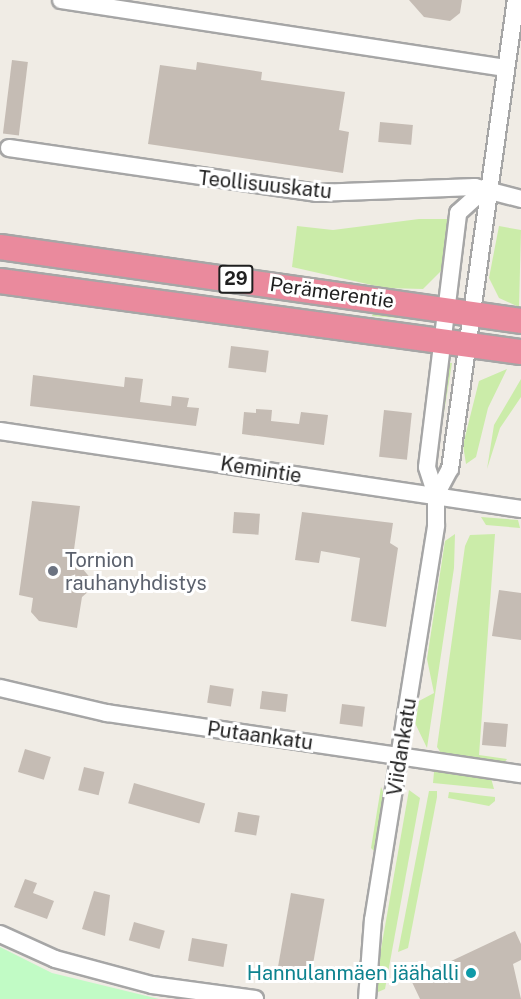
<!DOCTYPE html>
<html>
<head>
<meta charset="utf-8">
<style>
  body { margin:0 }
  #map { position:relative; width:521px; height:999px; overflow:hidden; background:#f0ece5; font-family:"Public Sans",sans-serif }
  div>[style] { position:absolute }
  .grass>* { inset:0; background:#cbeca9 }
  .park>* { inset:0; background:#c1fbc5 }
  .building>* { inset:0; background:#c5bcb4; transform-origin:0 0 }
  .roads { filter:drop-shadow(2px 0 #a6a6a6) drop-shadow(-2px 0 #a6a6a6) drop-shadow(0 2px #a6a6a6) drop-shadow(0 -2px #a6a6a6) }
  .minor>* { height:16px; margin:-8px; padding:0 8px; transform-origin:8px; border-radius:8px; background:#fff }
  .highway>* { height:24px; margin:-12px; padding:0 12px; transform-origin:12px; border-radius:12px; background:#ea8a9d }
  .dots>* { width:16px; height:16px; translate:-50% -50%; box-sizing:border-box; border:3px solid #fff; border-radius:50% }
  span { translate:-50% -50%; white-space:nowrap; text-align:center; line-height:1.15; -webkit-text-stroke:6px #fff; paint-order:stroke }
  .shield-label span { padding:2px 4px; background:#fff; border:2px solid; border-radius:4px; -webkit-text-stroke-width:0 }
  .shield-label { font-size:18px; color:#1f1f1f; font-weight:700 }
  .street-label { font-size:20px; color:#1f1f1f }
  .worship-label { font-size:20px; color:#5b616d }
  .left { translate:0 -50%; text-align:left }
  .culture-label { font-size:20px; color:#0d838f }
  .right { translate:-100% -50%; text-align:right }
</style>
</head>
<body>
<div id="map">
  <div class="grass">
    <div style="clip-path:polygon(419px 219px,450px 219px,441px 271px,423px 289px,385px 288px,292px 267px,297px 226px,333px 230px)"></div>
    <div style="clip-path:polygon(499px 226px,521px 230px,519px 307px,499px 298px,489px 278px)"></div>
    <div style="clip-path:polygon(374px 310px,421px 317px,424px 320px,372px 316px)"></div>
    <div style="clip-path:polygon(447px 363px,452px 363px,436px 462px,434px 460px)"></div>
    <div style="clip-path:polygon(507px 369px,488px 408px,476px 457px,466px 464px,463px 445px,479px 381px)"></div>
    <div style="clip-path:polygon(521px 379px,521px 397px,500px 428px,487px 469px,494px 425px)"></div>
    <div style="clip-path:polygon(481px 517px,518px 520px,520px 528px,486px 525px)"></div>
    <div style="clip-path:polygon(455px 534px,454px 568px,427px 748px,415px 723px,419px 701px,434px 693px,427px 659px,445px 541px)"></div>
    <div style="clip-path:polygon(495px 534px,479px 755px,507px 759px,504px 763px,441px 753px,437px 747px,465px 546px,470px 535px)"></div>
    <div style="clip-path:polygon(443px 771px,491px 778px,494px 789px,433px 783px,434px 772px)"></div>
    <div style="clip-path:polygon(381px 787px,385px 796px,376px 853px,371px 848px)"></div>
    <div style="clip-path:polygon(409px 790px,420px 798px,385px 989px,378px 992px,378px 966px)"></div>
    <div style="clip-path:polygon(429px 791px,437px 791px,437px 797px,408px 948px,398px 952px)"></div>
    <div style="clip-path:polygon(449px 792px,495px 797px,495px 801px,489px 806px,448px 798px)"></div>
  </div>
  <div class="park">
    <div style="clip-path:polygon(0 947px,52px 973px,159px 999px,0 999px)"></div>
  </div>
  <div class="building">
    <div style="clip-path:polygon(409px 0,462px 0,460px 13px,450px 21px,424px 17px)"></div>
    <div style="left:12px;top:60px;width:16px;height:74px;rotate:7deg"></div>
    <div style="clip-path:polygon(197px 62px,262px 72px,261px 80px,345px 92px,339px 130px,349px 132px,343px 173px,148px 144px,160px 65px,196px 70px)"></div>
    <div style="left:380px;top:122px;width:33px;height:20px;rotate:5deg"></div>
    <div style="left:231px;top:346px;width:38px;height:22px;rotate:7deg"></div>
    <div style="clip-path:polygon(33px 375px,124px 387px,125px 377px,143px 379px,140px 402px,171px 406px,172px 396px,189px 398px,187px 407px,199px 408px,196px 426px,30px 406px)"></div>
    <div style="clip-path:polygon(256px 409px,272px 410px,271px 421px,299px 424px,301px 412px,328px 415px,324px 445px,242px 434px,244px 412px,256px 413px)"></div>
    <div style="left:384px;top:410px;width:28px;height:47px;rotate:6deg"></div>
    <div style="clip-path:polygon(32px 501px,80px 506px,73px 557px,96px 585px,82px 597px,77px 628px,39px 621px,31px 612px,33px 598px,19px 595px)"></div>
    <div style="left:234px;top:512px;width:26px;height:21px;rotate:4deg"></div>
    <div style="clip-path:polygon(302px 512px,393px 523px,390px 543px,398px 548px,386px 627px,351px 621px,360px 558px,321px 551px,319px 563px,295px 560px)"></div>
    <div style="clip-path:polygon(499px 590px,521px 593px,521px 640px,492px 636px)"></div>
    <div style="left:210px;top:685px;width:24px;height:18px;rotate:9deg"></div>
    <div style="left:262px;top:691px;width:26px;height:18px;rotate:7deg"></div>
    <div style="left:342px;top:704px;width:23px;height:20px;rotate:7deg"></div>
    <div style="left:484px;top:722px;width:24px;height:23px;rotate:5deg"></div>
    <div style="left:25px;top:749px;width:27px;height:24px;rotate:17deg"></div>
    <div style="left:84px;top:767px;width:21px;height:24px;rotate:14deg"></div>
    <div style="left:134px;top:783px;width:74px;height:21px;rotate:16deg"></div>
    <div style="left:238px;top:812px;width:22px;height:20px;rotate:10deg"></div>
    <div style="clip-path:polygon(25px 879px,37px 883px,33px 893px,54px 901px,47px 919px,14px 907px)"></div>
    <div style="clip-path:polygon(94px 891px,110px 895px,105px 936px,82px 929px)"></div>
    <div style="left:291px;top:893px;width:34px;height:85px;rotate:10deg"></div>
    <div style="left:134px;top:922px;width:32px;height:19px;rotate:16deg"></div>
    <div style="clip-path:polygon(515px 931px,521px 944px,521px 960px,513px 964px,521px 999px,420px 999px,411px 980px)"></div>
    <div style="left:192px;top:938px;width:36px;height:23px;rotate:10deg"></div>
  </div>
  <div class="roads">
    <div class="minor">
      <div style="left:61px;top:0;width:450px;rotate:8.7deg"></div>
      <div style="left:9px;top:148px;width:310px;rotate:8.3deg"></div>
      <div style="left:316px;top:193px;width:159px;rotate:-2.2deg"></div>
      <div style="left:475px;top:187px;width:48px;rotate:14.6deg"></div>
      <div style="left:0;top:431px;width:527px;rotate:8.51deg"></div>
      <div style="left:436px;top:495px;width:30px;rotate:-62deg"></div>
      <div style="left:450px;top:469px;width:474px;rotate:-82deg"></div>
      <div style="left:0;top:688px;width:110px;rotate:13.2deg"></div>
      <div style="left:107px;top:713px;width:418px;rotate:8.4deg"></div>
      <div style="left:0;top:934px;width:60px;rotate:24.4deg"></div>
      <div style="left:55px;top:959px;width:100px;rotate:15deg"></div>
      <div style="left:152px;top:985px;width:104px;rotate:7.7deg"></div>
      <div style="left:367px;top:999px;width:79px;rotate:-85.7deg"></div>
      <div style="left:373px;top:920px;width:400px;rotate:-80.9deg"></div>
      <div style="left:436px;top:525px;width:30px;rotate:-90deg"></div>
      <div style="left:436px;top:495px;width:29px;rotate:-108deg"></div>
      <div style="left:427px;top:467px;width:256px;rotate:-83deg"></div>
      <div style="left:458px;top:213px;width:36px;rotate:-42deg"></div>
    </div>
    <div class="highway">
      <div style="left:0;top:247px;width:526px;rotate:8.08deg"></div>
      <div style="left:0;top:281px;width:526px;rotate:7.76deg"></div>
    </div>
  </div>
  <div class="dots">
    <div style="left:53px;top:571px;background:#6b7280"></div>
    <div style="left:471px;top:973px;background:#0f9aa8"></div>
  </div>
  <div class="shield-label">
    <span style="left:236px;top:279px">29</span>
  </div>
  <div class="street-label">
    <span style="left:265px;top:185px;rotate:6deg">Teollisuuskatu</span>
    <span style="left:332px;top:293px;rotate:8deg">Perämerentie</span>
    <span style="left:261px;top:470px;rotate:9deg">Kemintie</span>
    <span style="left:260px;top:736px;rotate:8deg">Putaankatu</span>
    <span style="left:402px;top:747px;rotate:-81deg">Viidankatu</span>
  </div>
  <div class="worship-label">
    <span class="left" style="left:65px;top:572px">Tornion<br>rauhanyhdistys</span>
  </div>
  <div class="culture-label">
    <span class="right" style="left:459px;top:973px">Hannulanmäen jäähalli</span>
  </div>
</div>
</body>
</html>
